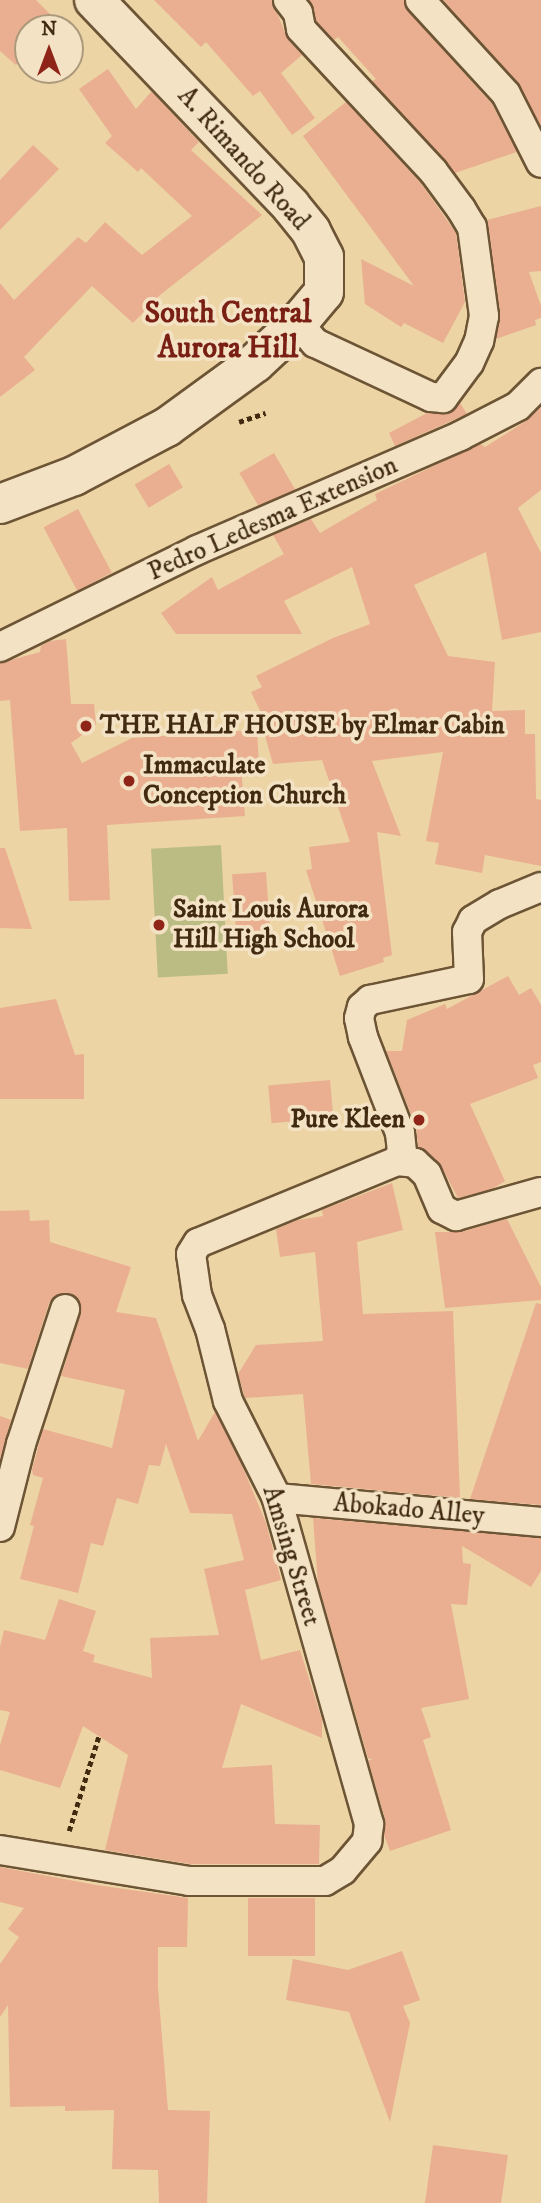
<!DOCTYPE html>
<html>
<head>
<meta charset="utf-8">
<style>
  body { margin:0 }
  #map { position:relative; width:541px; height:2203px; overflow:hidden; background:#ecd4a5; font-family:"IM FELL DW Pica",serif }
  div>[style] { position:absolute }
  .green>* { inset:0; background:#babc84; transform-origin:0 0 }
  .building>* { inset:0; background:#e9af90; transform-origin:0 0 }
  .path>* { height:4.5px; margin-top:-2.25px; transform-origin:0; background:repeating-linear-gradient(90deg,#412a10 0 5px,transparent 0 8.5px) }
  .roads { filter:drop-shadow(2px 0 #6c5435) drop-shadow(-2px 0 #6c5435) drop-shadow(0 2px #6c5435) drop-shadow(0 -2px #6c5435) }
  .street>* { height:28px; margin:-14px; padding:0 14px; transform-origin:14px; border-radius:14px; background:#f3e3c4 }
  .secondary>* { height:38px; margin:-19px; padding:0 19px; transform-origin:19px; border-radius:19px; background:#f3e3c4 }
  .dots>* { width:19px; height:19px; translate:-50% -50%; box-sizing:border-box; border:4px solid #f3e3c4; border-radius:50% }
  span { translate:-50% -50%; white-space:nowrap; text-align:center; line-height:1.15; -webkit-text-stroke:7px #f3e3c4; paint-order:stroke }
  .street-label { font-size:26px; color:#412a10 }
  .poi-label { font-size:26px; color:#412a10; font-weight:700 }
  .left { translate:0 -50%; text-align:left }
  .right { translate:-100% -50%; text-align:right }
  .quarter-label { font-size:30px; color:#7a1f14; font-weight:700 }
  .north { position:absolute; left:14px; top:14px; width:70px; height:70px; box-sizing:border-box; background:#f3e3c4; border:2px solid #ac997c; border-radius:50%; rotate:0deg; font-size:19px; font-weight:700; line-height:28px; text-align:center; color:#412a10 }
  .north::after { content:''; display:block; margin:auto; width:24px; height:32px; background:#8f2418; clip-path:polygon(50% 0,100% 100%,50% 72%,0 100%) }
</style>
</head>
<body>
<div id="map">
  <div class="green">
    <div style="left:221px;top:845px;width:129px;height:70px;rotate:87deg"></div>
  </div>
  <div class="building">
    <div style="clip-path:polygon(0 0,36px 0,50px 14px,45px 19px,54px 28px,28px 28px,28px 54px,16px 65px,0 51px)"></div>
    <div style="clip-path:polygon(154px 0,272px 0,288px 40px,302px 55px,281px 73px,315px 118px,292px 135px,260px 91px,253px 96px,206px 42px,201px 47px)"></div>
    <div style="clip-path:polygon(309px 0,404px 0,408px 11px,492px 104px,517px 152px,455px 173px,372px 81px,376px 79px,338px 37px,334px 40px,316px 21px)"></div>
    <div style="clip-path:polygon(443px 0,541px 0,541px 126px,518px 83px)"></div>
    <div style="clip-path:polygon(108px 69px,136px 109px,151px 92px,155px 95px,199px 142px,191px 150px,262px 215px,160px 295px,133px 323px,92px 286px,24px 357px,35px 370px,0 397px,0 283px,14px 300px,78px 237px,86px 243px,105px 222px,142px 255px,192px 216px,141px 168px,138px 172px,105px 143px,112px 136px,79px 89px)"></div>
    <div style="clip-path:polygon(346px 102px,420px 182px,456px 233px,465px 302px,443px 343px,404px 323px,401px 327px,365px 304px,361px 259px,414px 286px,303px 136px)"></div>
    <div style="clip-path:polygon(33px 145px,59px 169px,0 230px,0 180px)"></div>
    <div style="clip-path:polygon(541px 206px,541px 271px,529px 272px,541px 306px,541px 318px,535px 320px,536px 325px,496px 339px,500px 314px,487px 220px)"></div>
    <div style="clip-path:polygon(460px 403px,467px 414px,395px 446px,389px 433px,427px 413px,449px 413px)"></div>
    <div style="clip-path:polygon(541px 407px,541px 490px,518px 508px,541px 553px,541px 632px,502px 640px,486px 552px,414px 585px,448px 656px,495px 662px,492px 711px,525px 710px,525px 734px,535px 734px,536px 799px,541px 800px,541px 866px,485px 855px,482px 873px,435px 864px,439px 843px,426px 841px,443px 752px,372px 761px,401px 836px,377px 832px,392px 955px,383px 958px,384px 962px,340px 976px,306px 870px,312px 869px,309px 847px,350px 842px,322px 760px,273px 764px,263px 729px,269px 729px,251px 692px,262px 687px,256px 676px,333px 638px,370px 624px,352px 567px,284px 601px,302px 634px,176px 634px,161px 613px,212px 577px,218px 590px,284px 554px,273px 535px,311px 519px,320px 533px,377px 500px,375px 494px,480px 444px,485px 447px,526px 421px)"></div>
    <div style="left:274px;top:453px;width:43px;height:40px;rotate:60deg"></div>
    <div style="left:169px;top:464px;width:27px;height:40px;rotate:59deg"></div>
    <div style="left:78px;top:509px;width:72px;height:39px;rotate:62deg"></div>
    <div style="clip-path:polygon(66px 639px,71px 704px,94px 704px,96px 725px,71px 743px,82px 763px,132px 738px,257px 730px,259px 765px,241px 767px,245px 816px,107px 825px,110px 900px,69px 901px,67px 828px,20px 831px,10px 700px,0 701px,0 663px,40px 652px,41px 646px,50px 641px)"></div>
    <div style="clip-path:polygon(0 848px,5px 848px,32px 929px,0 928px)"></div>
    <div style="left:266px;top:872px;width:61px;height:34px;rotate:86deg"></div>
    <div style="clip-path:polygon(508px 976px,519px 995px,531px 988px,541px 1005px,541px 1062px,533px 1065px,538px 1078px,470px 1104px,505px 1181px,492px 1189px,458px 1198px,439px 1162px,418px 1147px,416px 1127px,386px 1051px,402px 1051px,407px 1020px,445px 1004px,447px 1009px)"></div>
    <div style="clip-path:polygon(56px 999px,75px 1055px,84px 1054px,84px 1099px,0 1099px,0 1008px)"></div>
    <div style="left:330px;top:1080px;width:38px;height:62px;rotate:85deg"></div>
    <div style="clip-path:polygon(392px 1183px,403px 1230px,357px 1242px,363px 1314px,453px 1311px,460px 1498px,311px 1484px,303px 1394px,245px 1398px,238px 1374px,256px 1345px,323px 1341px,315px 1252px,280px 1257px,276px 1229px,298px 1220px,323px 1216px,322px 1210px)"></div>
    <div style="clip-path:polygon(29px 1210px,30px 1221px,49px 1220px,50px 1242px,131px 1267px,116px 1312px,156px 1318px,198px 1441px,215px 1412px,241px 1463px,266px 1523px,281px 1580px,245px 1590px,261px 1660px,300px 1650px,322px 1720px,322px 1738px,241px 1704px,222px 1768px,272px 1765px,275px 1824px,320px 1825px,319px 1864px,190px 1864px,105px 1850px,128px 1755px,83px 1726px,60px 1788px,0 1770px,0 1745px,10px 1712px,0 1710px,0 1647px,4px 1630px,45px 1640px,59px 1599px,96px 1611px,83px 1651px,95px 1655px,93px 1662px,152px 1678px,150px 1638px,219px 1635px,204px 1569px,244px 1560px,232px 1514px,190px 1513px,166px 1444px,160px 1466px,149px 1465px,138px 1504px,117px 1498px,103px 1546px,91px 1543px,78px 1593px,20px 1579px,34px 1526px,30px 1525px,43px 1478px,33px 1475px,32px 1470px,43px 1429px,112px 1448px,125px 1390px,61px 1376px,81px 1313px,78px 1298px,69px 1293px,54px 1296px,49px 1303px,28px 1369px,0 1363px,0 1211px)"></div>
    <div style="clip-path:polygon(507px 1219px,541px 1287px,541px 1300px,445px 1308px,435px 1232px,461px 1232px)"></div>
    <div style="clip-path:polygon(536px 1303px,541px 1304px,541px 1505px,470px 1499px)"></div>
    <div style="clip-path:polygon(0 1416px,11px 1420px,0 1459px)"></div>
    <div style="clip-path:polygon(313px 1518px,541px 1538px,541px 1571px,531px 1587px,462px 1546px,463px 1563px,471px 1564px,467px 1605px,451px 1604px,469px 1699px,421px 1708px,431px 1737px,423px 1740px,451px 1830px,390px 1851px,384px 1835px,385px 1819px,368px 1760px,373px 1760px,368px 1758px,318px 1584px)"></div>
    <div style="clip-path:polygon(0 1867px,96px 1885px,188px 1898px,187px 1947px,158px 1947px,158px 1988px,168px 2110px,210px 2111px,207px 2203px,159px 2203px,158px 2170px,112px 2169px,114px 2110px,65px 2111px,65px 2106px,10px 2107px,8px 2005px,0 2017px,0 1964px,19px 1937px,8px 1929px,24px 1908px,0 1902px)"></div>
    <div style="left:248px;top:1898px;width:67px;height:58px"></div>
    <div style="clip-path:polygon(402px 1951px,420px 2000px,403px 2006px,410px 2023px,390px 2122px,349px 2012px,286px 2000px,293px 1959px,348px 1970px)"></div>
    <div style="clip-path:polygon(433px 2145px,508px 2155px,501px 2203px,425px 2203px)"></div>
  </div>
  <div class="path">
    <div style="left:239px;top:422px;width:28px;rotate:-19deg"></div>
    <div style="left:69px;top:1831px;width:101px;rotate:-72.6deg"></div>
  </div>
  <div class="roads">
    <div class="street">
      <div style="left:288px;top:0;width:16px;rotate:52deg"></div>
      <div style="left:298px;top:13px;width:16px;rotate:79deg"></div>
      <div style="left:301px;top:29px;width:194px;rotate:47.1deg"></div>
      <div style="left:433px;top:171px;width:47px;rotate:53.6deg"></div>
      <div style="left:461px;top:209px;width:21px;rotate:59deg"></div>
      <div style="left:472px;top:227px;width:90px;rotate:82.3deg"></div>
      <div style="left:484px;top:316px;width:25px;rotate:101deg"></div>
      <div style="left:479px;top:341px;width:24px;rotate:114deg"></div>
      <div style="left:469px;top:363px;width:44px;rotate:126.6deg"></div>
      <div style="left:443px;top:398px;width:12px;rotate:-175deg"></div>
      <div style="left:431px;top:397px;width:128px;rotate:-155deg"></div>
      <div style="left:315px;top:343px;width:26px;rotate:-130deg"></div>
      <div style="left:420px;top:0;width:127px;rotate:47.5deg"></div>
      <div style="left:506px;top:94px;width:77px;rotate:63.1deg"></div>
      <div style="left:0;top:647px;width:220px;rotate:-26.2deg"></div>
      <div style="left:197px;top:550px;width:287px;rotate:-23.4deg"></div>
      <div style="left:460px;top:436px;width:65px;rotate:-27.3deg"></div>
      <div style="left:518px;top:406px;width:33px;rotate:-45deg"></div>
      <div style="left:397px;top:1161px;width:10px;rotate:-61deg"></div>
      <div style="left:402px;top:1152px;width:19px;rotate:-96deg"></div>
      <div style="left:400px;top:1133px;width:103px;rotate:-111.1deg"></div>
      <div style="left:363px;top:1037px;width:19px;rotate:-102deg"></div>
      <div style="left:359px;top:1018px;width:11px;rotate:-75deg"></div>
      <div style="left:362px;top:1007px;width:11px;rotate:-41deg"></div>
      <div style="left:370px;top:1000px;width:101px;rotate:-12deg"></div>
      <div style="left:469px;top:979px;width:47px;rotate:-92.4deg"></div>
      <div style="left:467px;top:932px;width:13px;rotate:-63deg"></div>
      <div style="left:473px;top:920px;width:31px;rotate:-31deg"></div>
      <div style="left:500px;top:904px;width:44px;rotate:-22.5deg"></div>
      <div style="left:277px;top:1498px;width:265px;rotate:5.2deg"></div>
      <div style="left:0;top:1527px;width:86px;rotate:-75.8deg"></div>
      <div style="left:21px;top:1444px;width:142px;rotate:-71.9deg"></div>
      <div style="left:0;top:1850px;width:192px;rotate:9.3deg"></div>
      <div style="left:189px;top:1881px;width:136px"></div>
      <div style="left:325px;top:1881px;width:21px;rotate:-31deg"></div>
      <div style="left:343px;top:1870px;width:38px;rotate:-50deg"></div>
      <div style="left:367px;top:1841px;width:17px;rotate:-83deg"></div>
      <div style="left:369px;top:1824px;width:339px;rotate:-105.8deg"></div>
      <div style="left:277px;top:1498px;width:109px;rotate:-116.8deg"></div>
      <div style="left:228px;top:1401px;width:74px;rotate:-104deg"></div>
      <div style="left:210px;top:1329px;width:36px;rotate:-111deg"></div>
      <div style="left:197px;top:1295px;width:41px;rotate:-98.3deg"></div>
      <div style="left:191px;top:1254px;width:13px;rotate:-58deg"></div>
      <div style="left:198px;top:1243px;width:215px;rotate:-22.4deg"></div>
      <div style="left:397px;top:1161px;width:18px;rotate:6deg"></div>
      <div style="left:415px;top:1163px;width:16px;rotate:43deg"></div>
      <div style="left:427px;top:1174px;width:38px;rotate:67deg"></div>
      <div style="left:442px;top:1209px;width:16px;rotate:27deg"></div>
      <div style="left:456px;top:1216px;width:88px;rotate:-15.8deg"></div>
    </div>
    <div class="secondary">
      <div style="left:0;top:504px;width:79px;rotate:-20.7deg"></div>
      <div style="left:74px;top:476px;width:105px;rotate:-27.8deg"></div>
      <div style="left:167px;top:427px;width:109px;rotate:-36deg"></div>
      <div style="left:255px;top:363px;width:59px;rotate:-42.9deg"></div>
      <div style="left:298px;top:323px;width:40px;rotate:-50deg"></div>
      <div style="left:324px;top:292px;width:35px;rotate:-90deg"></div>
      <div style="left:324px;top:257px;width:29px;rotate:-117deg"></div>
      <div style="left:311px;top:231px;width:32px;rotate:-129deg"></div>
      <div style="left:291px;top:206px;width:285px;rotate:-133.7deg"></div>
    </div>
  </div>
  <div class="dots">
    <div style="left:86px;top:726px;background:#8f2418"></div>
    <div style="left:129px;top:781px;background:#8f2418"></div>
    <div style="left:159px;top:925px;background:#8f2418"></div>
    <div style="left:419px;top:1120px;background:#8f2418"></div>
  </div>
  <div class="street-label">
    <span style="left:243px;top:159px;rotate:48deg">A. Rimando Road</span>
    <span style="left:273px;top:519px;rotate:-24deg">Pedro Ledesma Extension</span>
    <span style="left:409px;top:1510px;rotate:5deg">Abokado Alley</span>
    <span style="left:291px;top:1556px;rotate:73deg">Amsing Street</span>
  </div>
  <div class="poi-label">
    <span class="left" style="left:100px;top:726px">THE HALF HOUSE by Elmar Cabin</span>
    <span class="left" style="left:143px;top:781px">Immaculate<br>Conception Church</span>
    <span class="left" style="left:173px;top:925px">Saint Louis Aurora<br>Hill High School</span>
    <span class="right" style="left:405px;top:1120px">Pure Kleen</span>
  </div>
  <div class="quarter-label">
    <span style="left:228px;top:331px">South Central<br>Aurora Hill</span>
  </div>
  <div class="north">N</div>
</div>
</body>
</html>
